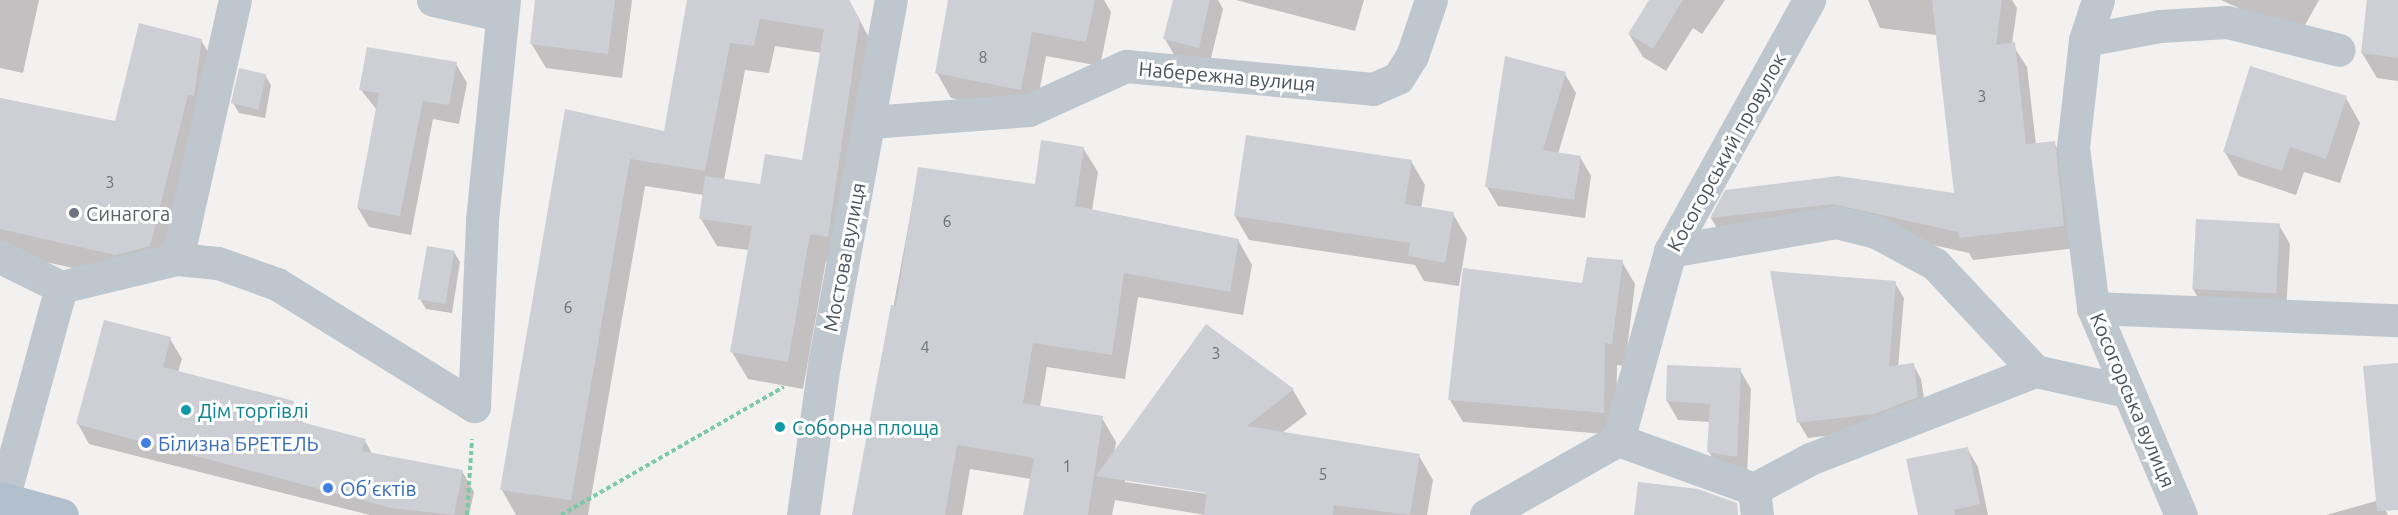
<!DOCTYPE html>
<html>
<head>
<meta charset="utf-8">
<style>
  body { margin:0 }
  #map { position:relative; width:2398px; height:515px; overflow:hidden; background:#f3f0f0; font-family:Ubuntu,sans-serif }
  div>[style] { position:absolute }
  .shadow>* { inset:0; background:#0003 }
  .building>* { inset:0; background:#cdcfd4; transform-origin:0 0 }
  .path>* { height:4px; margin-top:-2px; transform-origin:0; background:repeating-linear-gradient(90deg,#7bcaa5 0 4.5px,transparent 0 7.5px) }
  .minor>* { height:33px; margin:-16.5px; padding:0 16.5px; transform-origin:16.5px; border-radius:16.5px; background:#bfc7ce }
  .major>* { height:33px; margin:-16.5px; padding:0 16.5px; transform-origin:16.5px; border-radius:16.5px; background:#b2bfcd }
  .dots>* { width:16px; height:16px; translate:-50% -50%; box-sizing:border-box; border:3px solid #fff; border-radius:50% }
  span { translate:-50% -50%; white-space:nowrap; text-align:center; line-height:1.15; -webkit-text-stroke:6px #fff; paint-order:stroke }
  .number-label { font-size:16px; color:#6a727b }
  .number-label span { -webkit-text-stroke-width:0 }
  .street-label { font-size:20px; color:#49535d }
  .worship-label { font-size:20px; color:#5b616d }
  .left { translate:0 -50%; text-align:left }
  .culture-label { font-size:20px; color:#0d838f }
  .shop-label { font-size:20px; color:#366cbe }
</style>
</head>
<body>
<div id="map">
  <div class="shadow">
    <div style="clip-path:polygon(0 0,39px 0,23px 73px,0 68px)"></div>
    <div style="clip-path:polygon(537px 0,632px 0,622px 78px,546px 68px,531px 43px)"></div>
    <div style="clip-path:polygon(evenodd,688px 0,849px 0,875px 49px,844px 264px,826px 261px,803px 389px,748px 379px,732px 352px,749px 250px,717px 246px,701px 219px,704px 195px,645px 186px,588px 515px,516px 515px,502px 490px,566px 111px,665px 133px,688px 0,775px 46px,822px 53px,804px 162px,761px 185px,724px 180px,745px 70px,769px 73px,775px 46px)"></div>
    <div style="clip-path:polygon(950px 0,1104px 0,1111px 12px,1100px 66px,1046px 56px,1035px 114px,951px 98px,937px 73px)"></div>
    <div style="clip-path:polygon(1174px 0,1218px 0,1223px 9px,1209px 66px,1176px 58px,1165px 39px)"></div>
    <div style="clip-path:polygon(1236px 0,1364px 0,1355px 31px)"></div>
    <div style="clip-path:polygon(1650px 0,1725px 0,1702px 34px,1693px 28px,1666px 71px,1643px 57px,1629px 34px)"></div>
    <div style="clip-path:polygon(1868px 0,2012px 0,2017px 8px,2012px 44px,2027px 67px,2036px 145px,2054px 143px,2067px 165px,2076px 248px,1973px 260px,1969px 253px,1847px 226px,1724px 240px,1711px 218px,1726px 191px,1955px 194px,1937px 35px,1880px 28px)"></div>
    <div style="clip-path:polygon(2221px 0,2319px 0,2299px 36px)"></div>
    <div style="clip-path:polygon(2367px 0,2398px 0,2398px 81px,2377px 78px,2362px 53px)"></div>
    <div style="clip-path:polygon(201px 40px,217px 67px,166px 273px,132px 281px,0 252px,0 98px,116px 123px)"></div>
    <div style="clip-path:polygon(456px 64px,467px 83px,459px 124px,433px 119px,411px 235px,369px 227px,358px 208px,377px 110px,361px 90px)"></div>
    <div style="clip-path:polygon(1565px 74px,1576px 93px,1558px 154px,1580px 157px,1591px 176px,1585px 218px,1498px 206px,1487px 187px)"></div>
    <div style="clip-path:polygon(265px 75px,271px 85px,265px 118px,239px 113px,233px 103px)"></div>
    <div style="clip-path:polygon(2346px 98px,2360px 123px,2340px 183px,2304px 172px,2296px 195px,2239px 176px,2224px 151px)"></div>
    <div style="clip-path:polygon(evenodd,1083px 148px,1098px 172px,1092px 211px,1238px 240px,1252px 265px,1243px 315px,1138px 297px,1125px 379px,1047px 367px,1040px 407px,1102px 418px,1116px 442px,1114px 454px,1207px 326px,1293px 390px,1307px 414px,1282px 433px,1419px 456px,1433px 480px,1427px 515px,1205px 515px,1115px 500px,1112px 515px,1025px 515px,1031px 479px,970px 469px,962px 515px,855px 515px,919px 168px,1036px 186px,1083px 148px,1125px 479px,1215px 492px,1215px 495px,1125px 482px,1125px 479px)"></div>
    <div style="clip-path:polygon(1411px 161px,1425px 185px,1421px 209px,1453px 214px,1467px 238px,1459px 286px,1424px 281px,1415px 265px,1249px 240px,1235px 216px)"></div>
    <div style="clip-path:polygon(2279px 225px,2290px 244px,2286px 312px,2204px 308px,2193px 289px)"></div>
    <div style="clip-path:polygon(454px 252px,460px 262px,452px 313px,426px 309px,420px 299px)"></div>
    <div style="clip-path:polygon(1622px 262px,1635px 284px,1625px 366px,1617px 365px,1616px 435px,1463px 422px,1450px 400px,1583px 285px)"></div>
    <div style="clip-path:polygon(1895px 283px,1904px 298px,1898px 367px,1913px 364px,1921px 379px,1926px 412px,1883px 429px,1808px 438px,1799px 423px)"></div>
    <div style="clip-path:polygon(170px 339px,182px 359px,178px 372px,293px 402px,304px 425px,365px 441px,373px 455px,462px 471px,474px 492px,469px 515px,370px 515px,89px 444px,78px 424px)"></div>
    <div style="clip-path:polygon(1668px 367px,1740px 370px,1751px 389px,1747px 475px,1720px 471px,1709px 452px,1710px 422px,1678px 420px,1667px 401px)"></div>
    <div style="clip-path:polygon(1967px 448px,1978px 467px,1988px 515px,1919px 515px)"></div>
    <div style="clip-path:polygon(2380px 500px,2388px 515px,2326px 515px)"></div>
  </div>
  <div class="building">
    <div style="clip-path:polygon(535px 0,615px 0,608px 54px,530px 44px)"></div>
    <div style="clip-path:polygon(687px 0,849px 0,860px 20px,828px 237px,810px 234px,788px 362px,730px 352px,752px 226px,699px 219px,705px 176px,760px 184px,765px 154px,802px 160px,824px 29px,760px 19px,754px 46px,730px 43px,705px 171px,630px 159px,571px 500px,500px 490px,565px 109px,664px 131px)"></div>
    <div style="clip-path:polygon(948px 0,1095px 0,1086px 42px,1032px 32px,1021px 90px,935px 73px)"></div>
    <div style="clip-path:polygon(1173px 0,1210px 0,1199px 48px,1163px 39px)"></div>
    <div style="clip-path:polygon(1649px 0,1683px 0,1653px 49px,1628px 34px)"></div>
    <div style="clip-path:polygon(1932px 0,2002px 0,1996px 45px,2015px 42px,2026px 144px,2055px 141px,2064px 226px,1959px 238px,1958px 232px,1833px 204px,1710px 218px,1725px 190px,1838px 176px,1954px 193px)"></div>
    <div style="clip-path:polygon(2367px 0,2398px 0,2398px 58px,2361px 53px)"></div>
    <div style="clip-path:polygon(139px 23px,202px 39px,194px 96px,188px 95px,150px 246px,115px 255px,0 229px,0 98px,115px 121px)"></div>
    <div style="clip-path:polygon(367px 47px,457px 62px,449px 105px,423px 101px,400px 216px,357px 208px,379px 93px,359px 90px)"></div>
    <div style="clip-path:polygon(1505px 56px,1566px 72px,1543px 150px,1581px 156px,1574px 200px,1485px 187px)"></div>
    <div style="clip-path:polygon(2250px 66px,2347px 96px,2326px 159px,2290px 147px,2282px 171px,2223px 152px)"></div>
    <div style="left:239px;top:68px;width:28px;height:36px;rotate:13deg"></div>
    <div style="clip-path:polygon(1246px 135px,1412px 160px,1405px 204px,1454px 212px,1445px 263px,1408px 256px,1410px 243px,1234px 216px)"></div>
    <div style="clip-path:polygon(1041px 140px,1084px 147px,1075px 206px,1239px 239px,1230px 292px,1124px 273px,1112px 355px,1033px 343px,1023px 403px,1103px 416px,1088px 515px,1023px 515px,1034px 458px,957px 445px,945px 515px,852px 515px,891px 305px,896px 306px,918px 167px,1035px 184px)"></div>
    <div style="left:2196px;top:219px;width:84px;height:70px;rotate:3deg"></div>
    <div style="left:427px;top:246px;width:28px;height:54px;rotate:10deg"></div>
    <div style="clip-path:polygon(1587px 257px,1623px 260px,1612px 344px,1605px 343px,1604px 413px,1448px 400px,1463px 268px,1582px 283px)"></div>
    <div style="clip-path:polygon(1770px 271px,1896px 281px,1889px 366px,1914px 363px,1918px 397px,1874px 414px,1797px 423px)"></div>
    <div style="clip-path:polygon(104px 320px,171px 337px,163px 367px,294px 401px,290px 419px,366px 439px,362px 451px,463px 470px,454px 515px,391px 508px,76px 424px)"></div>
    <div style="clip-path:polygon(1206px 324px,1294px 389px,1247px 426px,1420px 454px,1410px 515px,1334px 505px,1333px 515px,1204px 515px,1207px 493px,1096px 476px)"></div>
    <div style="clip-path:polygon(2398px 363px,2398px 510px,2377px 511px,2363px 366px)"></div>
    <div style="clip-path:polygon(1667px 365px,1741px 368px,1737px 457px,1707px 452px,1710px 404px,1666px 401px)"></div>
    <div style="clip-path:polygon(1968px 447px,1980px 504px,1954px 510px,1955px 515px,1918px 515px,1906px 459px)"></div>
    <div style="clip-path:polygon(1638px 482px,1698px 489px,1737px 503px,1738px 515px,1634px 515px)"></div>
  </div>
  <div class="path">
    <div style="left:467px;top:515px;width:76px;rotate:-86.2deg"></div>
    <div style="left:561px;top:515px;width:257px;rotate:-29.9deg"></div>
  </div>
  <div class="minor">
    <div style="left:433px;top:0;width:70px;rotate:12.4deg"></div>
    <div style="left:2098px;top:0;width:42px;rotate:108deg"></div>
    <div style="left:2085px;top:40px;width:108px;rotate:96.4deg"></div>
    <div style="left:2073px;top:147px;width:162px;rotate:82.9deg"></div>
    <div style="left:2093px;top:308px;width:225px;rotate:67deg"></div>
    <div style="left:2085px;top:40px;width:76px;rotate:-10.6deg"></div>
    <div style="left:2160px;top:26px;width:67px;rotate:-3.4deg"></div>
    <div style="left:2227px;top:22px;width:115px;rotate:14deg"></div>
    <div style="left:870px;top:122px;width:159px;rotate:-4.3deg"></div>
    <div style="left:1029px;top:110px;width:107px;rotate:-24.4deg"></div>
    <div style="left:1126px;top:66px;width:248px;rotate:5.3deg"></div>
    <div style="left:1373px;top:89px;width:27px;rotate:-24deg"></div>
    <div style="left:1398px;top:78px;width:26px;rotate:-58deg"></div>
    <div style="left:1412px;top:56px;width:59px;rotate:-71.3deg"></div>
    <div style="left:1670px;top:251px;width:169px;rotate:-9.9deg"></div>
    <div style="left:1836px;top:222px;width:41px;rotate:14deg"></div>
    <div style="left:1876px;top:232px;width:67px;rotate:28.5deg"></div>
    <div style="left:1935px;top:264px;width:146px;rotate:46.9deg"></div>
    <div style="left:0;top:257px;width:68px;rotate:26.2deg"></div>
    <div style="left:177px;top:259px;width:265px;rotate:-77.4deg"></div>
    <div style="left:2093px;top:308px;width:305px;rotate:2.3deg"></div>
    <div style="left:1618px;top:440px;width:145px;rotate:19.8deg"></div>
    <div style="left:3px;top:499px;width:220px;rotate:-74.7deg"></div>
    <div style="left:61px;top:287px;width:119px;rotate:-13.6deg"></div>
    <div style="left:177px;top:259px;width:41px;rotate:5.6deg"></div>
    <div style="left:218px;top:263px;width:63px;rotate:19.6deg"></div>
    <div style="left:277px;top:284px;width:232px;rotate:31.8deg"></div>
    <div style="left:474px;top:406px;width:186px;rotate:-87.5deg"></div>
    <div style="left:482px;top:220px;width:221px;rotate:-84.3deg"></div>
    <div style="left:803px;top:515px;width:152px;rotate:-82.1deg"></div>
    <div style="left:824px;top:364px;width:370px;rotate:-79.6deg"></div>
    <div style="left:1486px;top:515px;width:152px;rotate:-29.6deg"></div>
    <div style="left:1618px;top:440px;width:196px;rotate:-74.6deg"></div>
    <div style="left:1670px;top:251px;width:287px;rotate:-61deg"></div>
    <div style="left:1757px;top:515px;width:26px;rotate:-97deg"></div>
    <div style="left:1754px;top:489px;width:64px;rotate:-28.2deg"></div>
    <div style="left:1810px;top:459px;width:242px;rotate:-21.4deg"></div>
    <div style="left:2035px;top:371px;width:93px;rotate:12.4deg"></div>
  </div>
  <div class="major">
    <div style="left:0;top:498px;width:64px;rotate:15.3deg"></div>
  </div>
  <div class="dots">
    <div style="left:74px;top:213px;background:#6b7280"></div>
    <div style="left:186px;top:410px;background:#0f9aa8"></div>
    <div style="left:780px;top:427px;background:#0f9aa8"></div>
    <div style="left:146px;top:443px;background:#3f7fe0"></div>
    <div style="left:328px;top:488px;background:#3f7fe0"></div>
  </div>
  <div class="number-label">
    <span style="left:983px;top:57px">8</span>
    <span style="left:1982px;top:96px">3</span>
    <span style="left:110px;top:182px">3</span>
    <span style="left:947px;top:221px">6</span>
    <span style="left:568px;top:307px">6</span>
    <span style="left:925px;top:347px">4</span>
    <span style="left:1216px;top:353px">3</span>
    <span style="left:1067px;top:466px">1</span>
    <span style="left:1323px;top:474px">5</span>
  </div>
  <div class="street-label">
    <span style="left:1227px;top:76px;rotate:5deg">Набережна вулиця</span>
    <span style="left:1726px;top:152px;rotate:-61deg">Косогорський провулок</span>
    <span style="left:844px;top:257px;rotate:-79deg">Мостова вулиця</span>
    <span style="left:2133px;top:400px;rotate:67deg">Косогорська вулиця</span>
  </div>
  <div class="worship-label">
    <span class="left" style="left:86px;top:213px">Синагога</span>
  </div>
  <div class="culture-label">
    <span class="left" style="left:198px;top:410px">Дім торгівлі</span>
    <span class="left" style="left:792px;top:427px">Соборна площа</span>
  </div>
  <div class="shop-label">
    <span class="left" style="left:158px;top:443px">Білизна БРЕТЕЛЬ</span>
    <span class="left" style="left:340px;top:488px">Об’єктів</span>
  </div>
</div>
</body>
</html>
